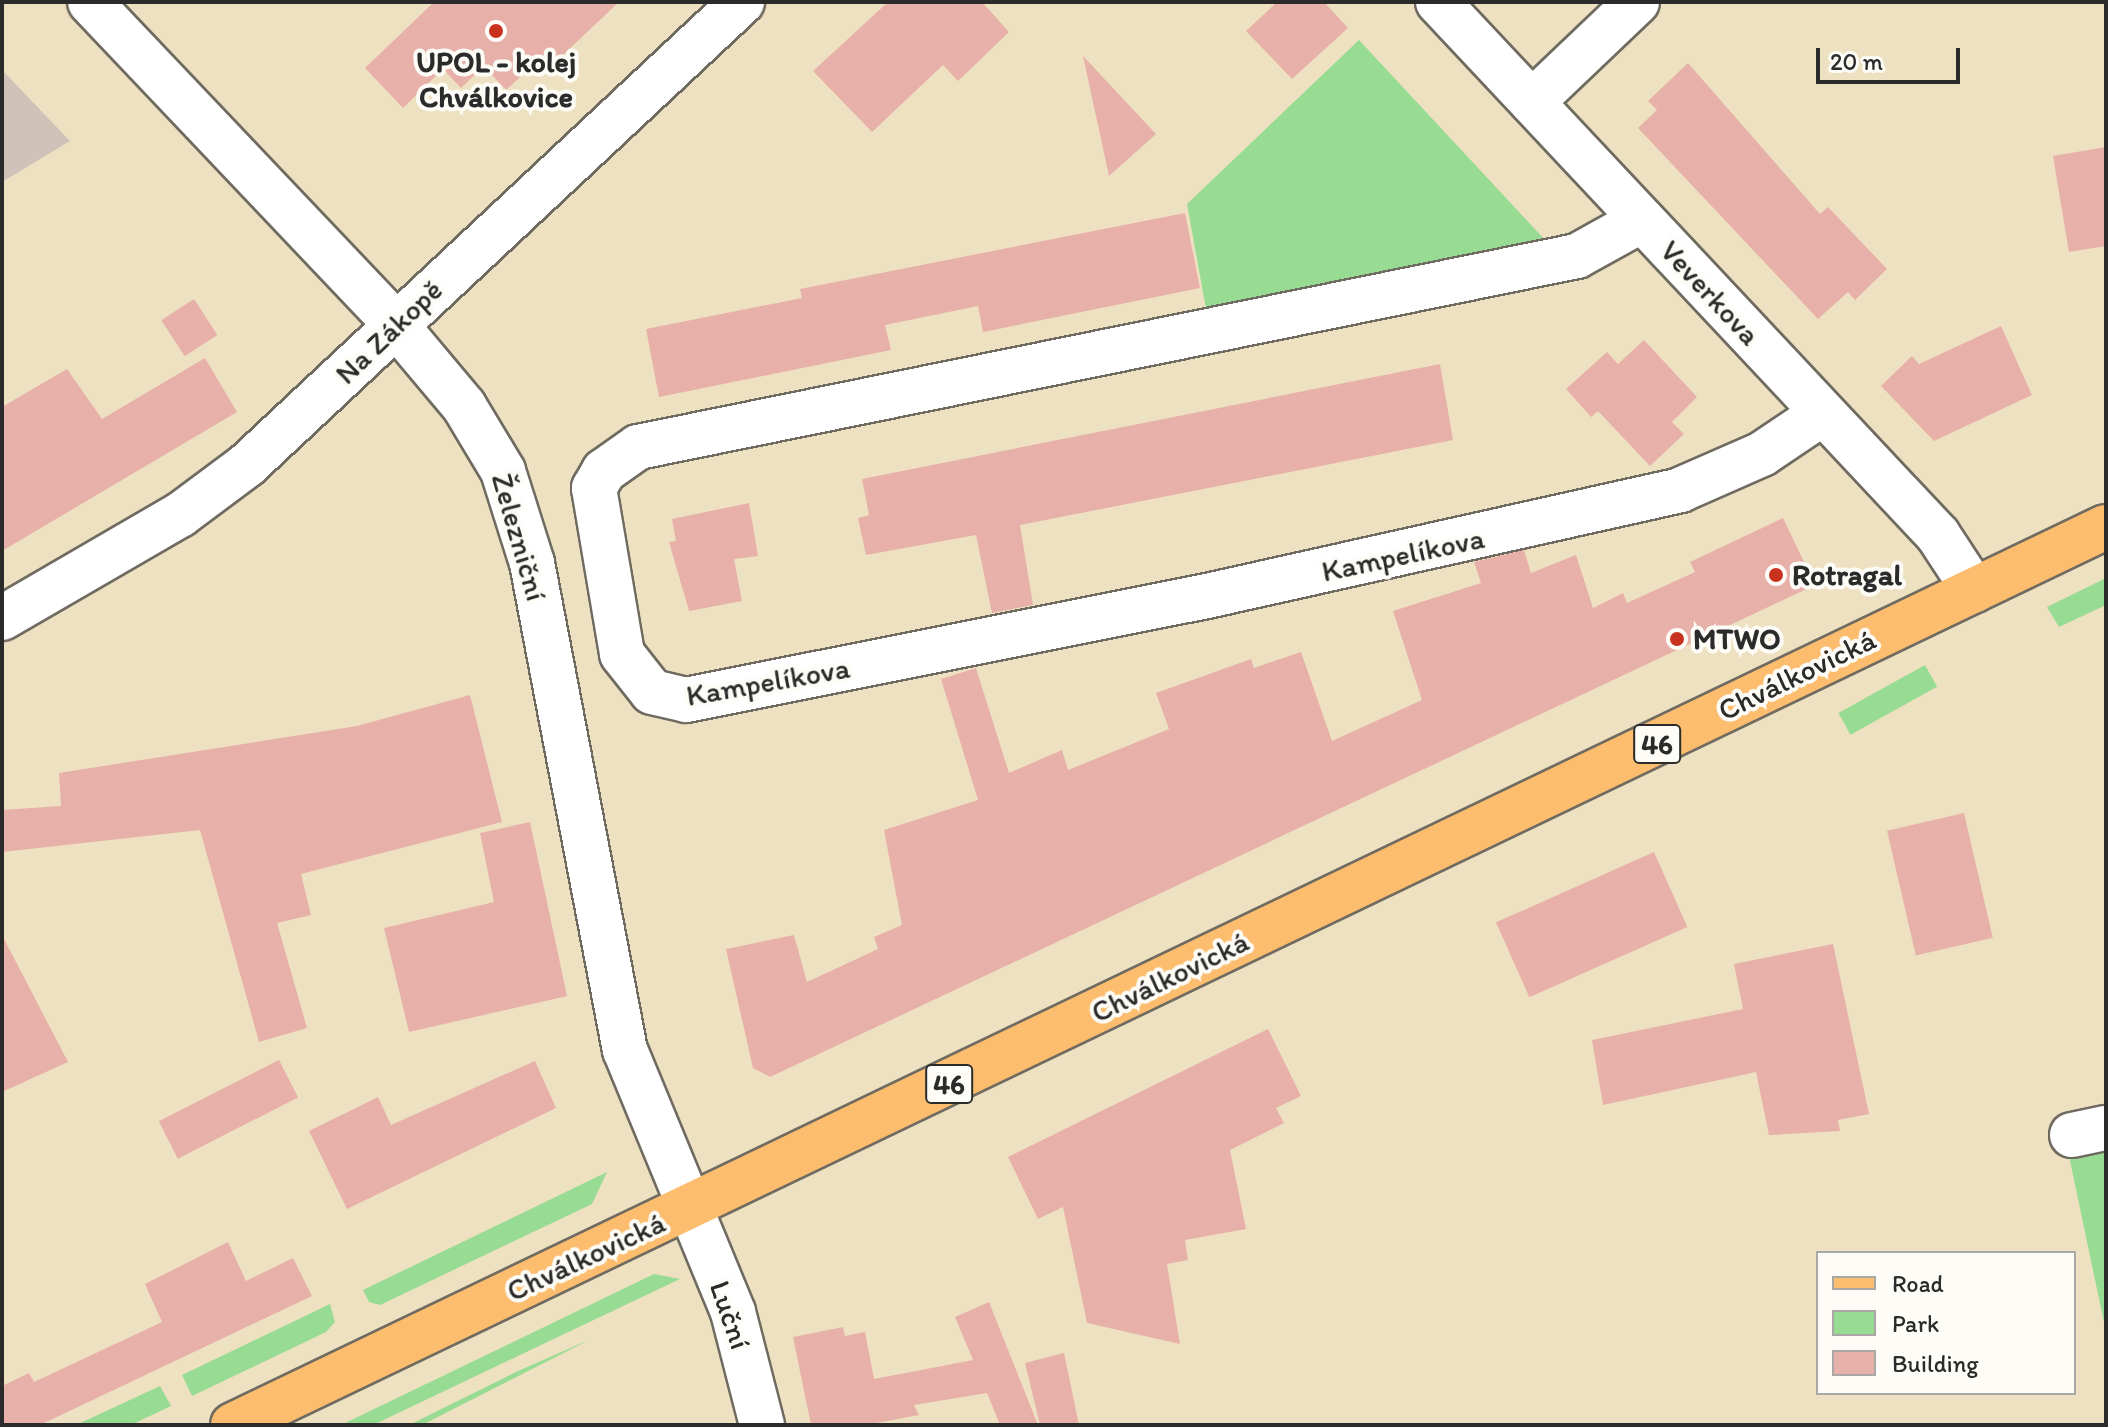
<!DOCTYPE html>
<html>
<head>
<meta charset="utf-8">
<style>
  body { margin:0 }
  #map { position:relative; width:2108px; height:1427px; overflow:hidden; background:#eee1c1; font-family:Itim,sans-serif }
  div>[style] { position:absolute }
  .industrial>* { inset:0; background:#cec2b9 }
  .green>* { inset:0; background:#98db93; transform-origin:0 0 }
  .building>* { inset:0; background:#e7b1a9; transform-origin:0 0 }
  .roads { filter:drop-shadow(2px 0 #6f6b60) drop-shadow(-2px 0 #6f6b60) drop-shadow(0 2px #6f6b60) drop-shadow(0 -2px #6f6b60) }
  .minor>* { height:44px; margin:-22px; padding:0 22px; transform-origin:22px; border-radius:22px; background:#fff }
  .primary>* { height:44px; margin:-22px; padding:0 22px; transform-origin:22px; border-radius:22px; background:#fcbd6f }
  .dots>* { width:22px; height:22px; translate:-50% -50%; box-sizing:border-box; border:4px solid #fdfcf7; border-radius:50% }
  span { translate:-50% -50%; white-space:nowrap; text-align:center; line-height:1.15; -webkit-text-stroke:8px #fdfcf7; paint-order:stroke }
  .shield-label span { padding:2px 6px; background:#fdfcf7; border:2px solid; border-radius:6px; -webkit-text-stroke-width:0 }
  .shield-label { font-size:28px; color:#2b2b2b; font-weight:700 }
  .poi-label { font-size:30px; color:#2b2b2b; font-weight:700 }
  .left { translate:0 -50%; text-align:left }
  .street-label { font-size:30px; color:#2b2b2b }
  .frame { position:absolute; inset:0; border:4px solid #2b2b2b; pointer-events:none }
  .legend { position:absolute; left:1816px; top:1251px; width:260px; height:144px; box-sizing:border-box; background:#fdfcf7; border:2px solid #a9a8a5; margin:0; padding:10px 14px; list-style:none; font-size:24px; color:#2b2b2b }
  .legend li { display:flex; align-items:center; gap:16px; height:40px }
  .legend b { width:40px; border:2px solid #a9a8a5 }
  .scale { position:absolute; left:1816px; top:48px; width:144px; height:36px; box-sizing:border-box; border:4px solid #2b2b2b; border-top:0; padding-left:10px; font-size:24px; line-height:28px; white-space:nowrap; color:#2b2b2b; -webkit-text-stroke:6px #fdfcf7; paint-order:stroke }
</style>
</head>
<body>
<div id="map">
  <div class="industrial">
    <div style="clip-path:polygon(2px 70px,70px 141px,2px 182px)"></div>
  </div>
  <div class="green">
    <div style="clip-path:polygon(1359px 40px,1546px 241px,1206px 309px,1187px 204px)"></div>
    <div style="clip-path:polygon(2106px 578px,2106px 605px,2059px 627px,2047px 607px)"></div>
    <div style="left:1925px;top:665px;width:25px;height:99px;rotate:61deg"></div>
    <div style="clip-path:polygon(2106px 1149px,2106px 1332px,2069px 1156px)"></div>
    <div style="clip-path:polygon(607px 1172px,592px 1204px,380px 1305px,369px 1302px,363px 1290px)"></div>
    <div style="clip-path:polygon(654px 1274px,680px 1279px,373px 1425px,341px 1425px)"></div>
    <div style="clip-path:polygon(330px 1304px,335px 1322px,326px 1332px,192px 1396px,182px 1375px)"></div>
    <div style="clip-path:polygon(591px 1339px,422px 1425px,409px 1425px,518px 1371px)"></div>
    <div style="clip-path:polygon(160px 1386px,171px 1406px,131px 1425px,76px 1425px)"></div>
  </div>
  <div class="building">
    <div style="clip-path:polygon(434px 2px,619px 2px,548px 69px,538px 60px,506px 90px,484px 66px,461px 88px,443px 69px,403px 108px,365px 68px)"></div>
    <div style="clip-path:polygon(888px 2px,982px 2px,1009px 32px,958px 81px,943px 65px,872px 132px,813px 71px)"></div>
    <div style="clip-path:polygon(1277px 2px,1324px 2px,1348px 28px,1292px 79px,1246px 31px)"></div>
    <div style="clip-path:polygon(1083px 56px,1156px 134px,1109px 176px)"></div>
    <div style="clip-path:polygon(1688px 63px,1820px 214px,1828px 207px,1887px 269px,1855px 300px,1848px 292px,1818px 319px,1638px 128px,1657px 110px,1648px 101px)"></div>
    <div style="clip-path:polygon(2106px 147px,2106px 246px,2069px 252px,2053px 156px)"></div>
    <div style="clip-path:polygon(1185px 213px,1200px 288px,983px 332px,978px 306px,885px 325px,891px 350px,659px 397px,646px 329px,802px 298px,800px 289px)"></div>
    <div style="left:194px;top:299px;width:43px;height:39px;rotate:57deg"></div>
    <div style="clip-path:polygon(2001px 326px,2032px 395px,1934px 441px,1881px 386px,1912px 356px,1919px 364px)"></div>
    <div style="clip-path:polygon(1644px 340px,1697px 397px,1672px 422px,1684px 434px,1650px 466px,1598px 411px,1591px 417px,1566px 389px,1607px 352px,1618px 364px)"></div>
    <div style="clip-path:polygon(205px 358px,237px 412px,2px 551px,2px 407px,67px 369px,102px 419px)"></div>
    <div style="clip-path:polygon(1440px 364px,1453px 440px,1020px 525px,1033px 605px,992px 613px,976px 535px,866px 555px,858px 518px,869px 515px,862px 479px)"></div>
    <div style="clip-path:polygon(749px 503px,758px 556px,734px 559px,742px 601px,689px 611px,669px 542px,676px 541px,672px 519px)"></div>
    <div style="clip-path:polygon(1783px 518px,1815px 585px,770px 1077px,753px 1068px,726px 949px,794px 935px,807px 982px,878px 949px,874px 937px,902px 925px,884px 830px,978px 800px,941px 679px,976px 668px,1009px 773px,1062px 750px,1068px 770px,1169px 729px,1156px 693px,1251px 659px,1254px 668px,1301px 652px,1332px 741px,1422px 700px,1393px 611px,1481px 583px,1474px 562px,1524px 550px,1531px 573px,1576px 555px,1593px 608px,1623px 593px,1627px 603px,1695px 572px,1690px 562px)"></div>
    <div style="clip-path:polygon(470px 695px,502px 822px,301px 874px,311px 915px,277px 923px,307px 1028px,259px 1042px,200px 830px,2px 852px,2px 810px,61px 806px,59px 773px,357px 726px)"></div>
    <div style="left:1964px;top:813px;width:128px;height:79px;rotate:77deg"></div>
    <div style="clip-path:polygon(530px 822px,567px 996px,409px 1032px,384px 928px,494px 902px,480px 833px)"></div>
    <div style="left:1654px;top:852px;width:82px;height:173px;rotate:66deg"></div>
    <div style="clip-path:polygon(2px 935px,68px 1062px,2px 1092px)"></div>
    <div style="clip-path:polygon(1833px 944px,1869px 1114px,1838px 1120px,1840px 1131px,1769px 1135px,1756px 1072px,1603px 1105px,1592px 1040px,1743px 1009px,1734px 964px)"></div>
    <div style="clip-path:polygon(1268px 1029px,1301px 1096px,1276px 1108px,1284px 1123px,1230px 1150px,1246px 1229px,1185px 1240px,1188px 1260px,1167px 1264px,1180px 1344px,1087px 1323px,1063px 1207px,1038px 1219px,1008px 1157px)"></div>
    <div style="left:279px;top:1060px;width:42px;height:135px;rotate:63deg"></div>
    <div style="clip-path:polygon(535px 1061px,556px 1108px,347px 1209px,309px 1131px,378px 1097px,391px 1125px)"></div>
    <div style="clip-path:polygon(228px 1242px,246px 1281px,293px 1258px,312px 1296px,40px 1425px,2px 1425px,2px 1386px,29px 1373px,34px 1382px,162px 1322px,145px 1284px)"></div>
    <div style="clip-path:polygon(989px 1302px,1038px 1425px,1000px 1425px,987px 1393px,914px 1405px,919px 1415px,866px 1425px,811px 1425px,793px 1337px,843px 1327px,845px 1336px,865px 1332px,874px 1379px,973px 1360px,955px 1317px)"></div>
    <div style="clip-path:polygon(1064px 1353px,1079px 1425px,1040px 1425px,1025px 1363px)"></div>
  </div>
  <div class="roads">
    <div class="minor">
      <div style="left:90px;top:2px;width:445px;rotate:46.5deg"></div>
      <div style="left:396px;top:325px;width:106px;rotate:50deg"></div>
      <div style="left:464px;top:406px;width:76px;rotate:59deg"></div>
      <div style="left:503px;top:471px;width:96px;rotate:72.5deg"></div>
      <div style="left:532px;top:563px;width:496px;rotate:79.2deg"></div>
      <div style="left:625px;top:1050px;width:283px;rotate:67.6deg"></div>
      <div style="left:733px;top:1312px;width:117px;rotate:75.6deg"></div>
      <div style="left:1438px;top:2px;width:731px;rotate:46.83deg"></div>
      <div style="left:1938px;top:535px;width:66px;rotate:56.8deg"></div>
      <div style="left:1532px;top:102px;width:145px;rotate:-43.6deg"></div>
      <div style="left:1642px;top:220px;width:74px;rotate:151deg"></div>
      <div style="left:1577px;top:256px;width:958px;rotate:168.5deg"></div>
      <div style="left:638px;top:447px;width:42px;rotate:144.8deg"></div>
      <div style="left:604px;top:471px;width:20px;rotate:120deg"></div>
      <div style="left:594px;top:488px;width:168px;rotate:80.4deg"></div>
      <div style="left:622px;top:654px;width:48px;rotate:51.7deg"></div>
      <div style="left:652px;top:692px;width:35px;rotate:13deg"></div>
      <div style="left:686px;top:700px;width:531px;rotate:-11.29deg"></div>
      <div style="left:1207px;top:596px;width:485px;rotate:-12.6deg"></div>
      <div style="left:1680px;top:490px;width:90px;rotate:-23.7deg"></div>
      <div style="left:1762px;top:454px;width:73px;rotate:-33.9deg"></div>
      <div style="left:2px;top:618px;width:206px;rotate:-30.1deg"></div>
      <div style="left:180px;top:515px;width:84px;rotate:-36.7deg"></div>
      <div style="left:247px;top:465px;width:678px;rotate:-43.09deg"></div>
      <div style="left:2072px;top:1135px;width:35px;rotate:-12deg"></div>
    </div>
    <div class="primary">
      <div style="left:233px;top:1425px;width:2077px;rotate:-25.62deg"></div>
    </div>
  </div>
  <div class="dots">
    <div style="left:496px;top:31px;background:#c8321e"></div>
    <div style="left:1776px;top:575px;background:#c8321e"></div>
    <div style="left:1677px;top:639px;background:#c8321e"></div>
  </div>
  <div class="shield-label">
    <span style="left:1657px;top:744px">46</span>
    <span style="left:949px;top:1084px">46</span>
  </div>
  <div class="poi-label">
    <span style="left:496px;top:79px">UPOL - kolej<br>Chválkovice</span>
    <span class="left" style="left:1792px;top:575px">Rotragal</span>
    <span class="left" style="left:1693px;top:639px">MTWO</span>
  </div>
  <div class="street-label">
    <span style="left:1710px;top:293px;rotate:47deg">Veverkova</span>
    <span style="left:389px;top:332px;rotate:-44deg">Na Zákopě</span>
    <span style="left:519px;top:537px;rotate:74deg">Železniční</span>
    <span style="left:1403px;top:555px;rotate:-12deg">Kampelíkova</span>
    <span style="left:1797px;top:675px;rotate:-26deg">Chválkovická</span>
    <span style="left:768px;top:682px;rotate:-10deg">Kampelíkova</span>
    <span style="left:1170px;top:977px;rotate:-26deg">Chválkovická</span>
    <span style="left:586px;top:1257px;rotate:-25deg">Chválkovická</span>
    <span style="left:730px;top:1315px;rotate:71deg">Luční</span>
  </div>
  <div class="frame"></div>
  <ul class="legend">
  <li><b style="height:10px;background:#fcbd6f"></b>Road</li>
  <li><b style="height:22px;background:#98db93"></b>Park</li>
  <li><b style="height:22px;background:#e7b1a9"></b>Building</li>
  </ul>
  <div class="scale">20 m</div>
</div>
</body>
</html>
